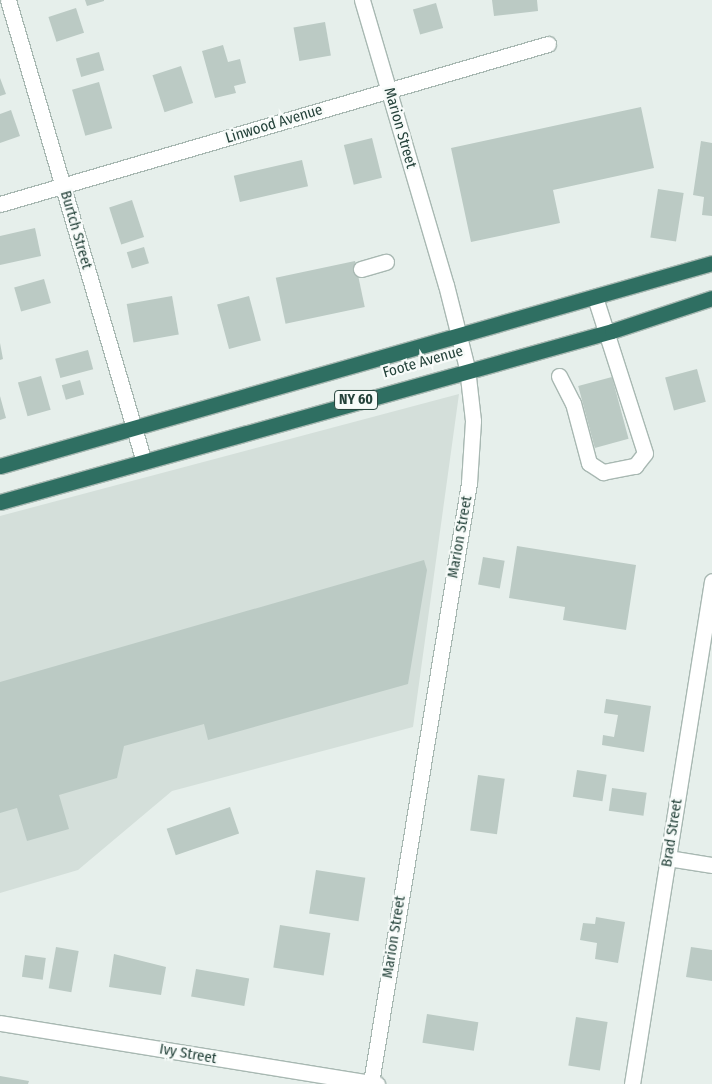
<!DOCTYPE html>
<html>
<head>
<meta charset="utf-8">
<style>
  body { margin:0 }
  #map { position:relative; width:712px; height:1084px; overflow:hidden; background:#e6efeb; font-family:"Fira Sans Condensed",sans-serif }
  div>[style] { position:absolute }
  .built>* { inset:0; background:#d4dfda }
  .building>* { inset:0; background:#bbcac4; transform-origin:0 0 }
  .roads { filter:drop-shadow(1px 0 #a8b8b2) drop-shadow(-1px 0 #a8b8b2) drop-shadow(0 1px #a8b8b2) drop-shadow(0 -1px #a8b8b2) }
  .minor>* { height:15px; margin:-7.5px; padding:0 7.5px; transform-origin:7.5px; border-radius:7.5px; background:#fff }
  .highway>* { height:15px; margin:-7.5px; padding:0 7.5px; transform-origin:7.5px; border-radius:7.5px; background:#2f6f62 }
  span { translate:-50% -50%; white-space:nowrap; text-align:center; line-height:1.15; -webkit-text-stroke:4.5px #f7fbf9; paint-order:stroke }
  .shield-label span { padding:1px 4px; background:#f7fbf9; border:1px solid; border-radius:4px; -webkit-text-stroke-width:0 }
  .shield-label { font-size:14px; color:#24423a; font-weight:700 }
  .street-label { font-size:15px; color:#24423a }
</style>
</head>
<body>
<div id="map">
  <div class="built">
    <div style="clip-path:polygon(459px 394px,413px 727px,172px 791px,78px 870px,0 893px,0 516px)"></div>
  </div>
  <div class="building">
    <div style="clip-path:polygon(85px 0,104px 0,104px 1px,87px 6px)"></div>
    <div style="clip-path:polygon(492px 0,537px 0,538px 11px,494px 16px)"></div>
    <div style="left:436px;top:3px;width:26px;height:24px;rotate:74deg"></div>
    <div style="left:76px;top:8px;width:26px;height:29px;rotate:72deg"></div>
    <div style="left:325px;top:22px;width:34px;height:32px;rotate:80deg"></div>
    <div style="clip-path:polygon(223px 45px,228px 62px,240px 59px,246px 83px,234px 86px,236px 93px,215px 98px,202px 51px)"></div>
    <div style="left:99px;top:52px;width:19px;height:24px;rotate:74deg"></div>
    <div style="left:181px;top:66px;width:39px;height:30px;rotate:72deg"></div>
    <div style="clip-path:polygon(0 78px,6px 94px,0 96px)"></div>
    <div style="left:99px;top:82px;width:48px;height:28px;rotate:74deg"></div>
    <div style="clip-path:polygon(641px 107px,654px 168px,553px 190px,560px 223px,471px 242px,451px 148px)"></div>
    <div style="clip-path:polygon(11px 110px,20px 136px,0 143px,0 114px)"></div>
    <div style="left:372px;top:138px;width:41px;height:29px;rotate:76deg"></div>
    <div style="clip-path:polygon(701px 141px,712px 143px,712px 216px,702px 215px,704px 197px,693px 195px)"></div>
    <div style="left:302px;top:160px;width:27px;height:70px;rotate:77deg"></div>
    <div style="left:658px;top:189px;width:26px;height:49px;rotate:9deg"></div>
    <div style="left:132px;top:200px;width:39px;height:24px;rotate:72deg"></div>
    <div style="clip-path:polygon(35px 228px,41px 256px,0 265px,0 236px)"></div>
    <div style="left:144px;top:247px;width:17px;height:18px;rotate:73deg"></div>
    <div style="left:355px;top:261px;width:47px;height:81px;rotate:78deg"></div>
    <div style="left:44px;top:279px;width:25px;height:31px;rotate:74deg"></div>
    <div style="left:172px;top:296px;width:39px;height:46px;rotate:80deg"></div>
    <div style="left:249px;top:296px;width:46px;height:33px;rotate:75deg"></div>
    <div style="clip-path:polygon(0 343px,3px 359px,0 360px)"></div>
    <div style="left:88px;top:350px;width:20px;height:34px;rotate:75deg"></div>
    <div style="left:697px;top:369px;width:34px;height:33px;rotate:75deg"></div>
    <div style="left:41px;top:376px;width:35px;height:24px;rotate:74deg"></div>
    <div style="left:612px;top:377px;width:64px;height:35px;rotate:75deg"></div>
    <div style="left:80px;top:380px;width:15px;height:19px;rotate:74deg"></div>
    <div style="clip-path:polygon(0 396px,6px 418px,0 420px)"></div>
    <div style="clip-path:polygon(517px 546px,636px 565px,626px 630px,563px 620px,565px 607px,509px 598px)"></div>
    <div style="left:483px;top:557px;width:22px;height:28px;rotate:10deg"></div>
    <div style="clip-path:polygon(424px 560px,427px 570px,408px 684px,208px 740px,204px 724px,124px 746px,117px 778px,59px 795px,69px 829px,27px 841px,17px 808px,0 813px,0 682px)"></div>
    <div style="clip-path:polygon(606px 699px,651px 706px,644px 752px,602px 745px,603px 735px,614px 737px,618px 715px,604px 713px)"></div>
    <div style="left:577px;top:770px;width:30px;height:27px;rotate:9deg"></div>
    <div style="left:478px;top:775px;width:27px;height:56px;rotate:8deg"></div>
    <div style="left:612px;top:788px;width:35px;height:23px;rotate:8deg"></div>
    <div style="left:230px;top:807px;width:28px;height:67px;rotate:71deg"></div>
    <div style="left:316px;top:870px;width:50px;height:44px;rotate:9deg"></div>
    <div style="clip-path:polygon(596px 917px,625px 922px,618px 963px,595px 959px,597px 943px,580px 940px,583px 923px,595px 924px)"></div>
    <div style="left:280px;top:925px;width:51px;height:43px;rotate:9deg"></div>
    <div style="left:56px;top:947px;width:23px;height:42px;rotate:10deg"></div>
    <div style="clip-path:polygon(691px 947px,712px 950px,712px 981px,686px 977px)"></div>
    <div style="clip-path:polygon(114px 954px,166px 967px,161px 995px,109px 987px)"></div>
    <div style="left:25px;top:955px;width:21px;height:22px;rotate:8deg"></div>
    <div style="left:196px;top:969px;width:54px;height:28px;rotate:10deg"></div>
    <div style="left:427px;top:1014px;width:52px;height:29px;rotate:9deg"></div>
    <div style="left:576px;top:1017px;width:32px;height:49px;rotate:9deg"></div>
    <div style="clip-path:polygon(0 1076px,29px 1081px,28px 1084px,0 1084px)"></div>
  </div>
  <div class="roads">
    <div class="minor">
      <div style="left:8px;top:0;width:479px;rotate:73.6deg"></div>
      <div style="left:362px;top:0;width:297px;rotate:73.6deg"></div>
      <div style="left:446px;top:285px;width:86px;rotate:75.8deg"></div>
      <div style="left:467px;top:368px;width:53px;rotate:83.5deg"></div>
      <div style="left:473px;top:421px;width:62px;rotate:93.7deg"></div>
      <div style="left:469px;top:483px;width:608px;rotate:99.28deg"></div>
      <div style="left:0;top:204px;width:571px;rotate:-16.28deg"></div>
      <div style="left:361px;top:269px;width:26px;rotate:-16deg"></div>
      <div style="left:559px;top:376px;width:30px;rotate:63deg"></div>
      <div style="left:573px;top:403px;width:62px;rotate:75.1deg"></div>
      <div style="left:589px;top:463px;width:17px;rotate:33deg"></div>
      <div style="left:603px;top:472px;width:33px;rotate:-11deg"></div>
      <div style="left:635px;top:466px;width:16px;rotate:-52deg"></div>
      <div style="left:645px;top:453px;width:164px;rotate:-107.8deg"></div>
      <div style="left:668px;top:858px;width:45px;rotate:9deg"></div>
      <div style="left:0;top:1023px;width:382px;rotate:9.2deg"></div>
      <div style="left:632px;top:1084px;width:509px;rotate:-80.96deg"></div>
    </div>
    <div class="highway">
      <div style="left:0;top:466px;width:740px;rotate:-15.91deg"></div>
      <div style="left:0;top:502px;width:635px;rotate:-15.61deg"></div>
      <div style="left:612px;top:331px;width:105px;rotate:-18.3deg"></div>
    </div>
  </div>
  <div class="shield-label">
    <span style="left:356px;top:400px">NY 60</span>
  </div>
  <div class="street-label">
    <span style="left:274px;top:124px;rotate:-17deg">Linwood Avenue</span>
    <span style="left:400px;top:128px;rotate:74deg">Marion Street</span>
    <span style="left:76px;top:230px;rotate:74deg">Burtch Street</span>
    <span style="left:423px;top:362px;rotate:-16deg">Foote Avenue</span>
    <span style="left:460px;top:537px;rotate:-80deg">Marion Street</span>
    <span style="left:672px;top:833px;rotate:-81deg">Brad Street</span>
    <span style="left:394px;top:937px;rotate:-81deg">Marion Street</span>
    <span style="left:188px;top:1054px;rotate:10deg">Ivy Street</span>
  </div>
</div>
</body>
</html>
